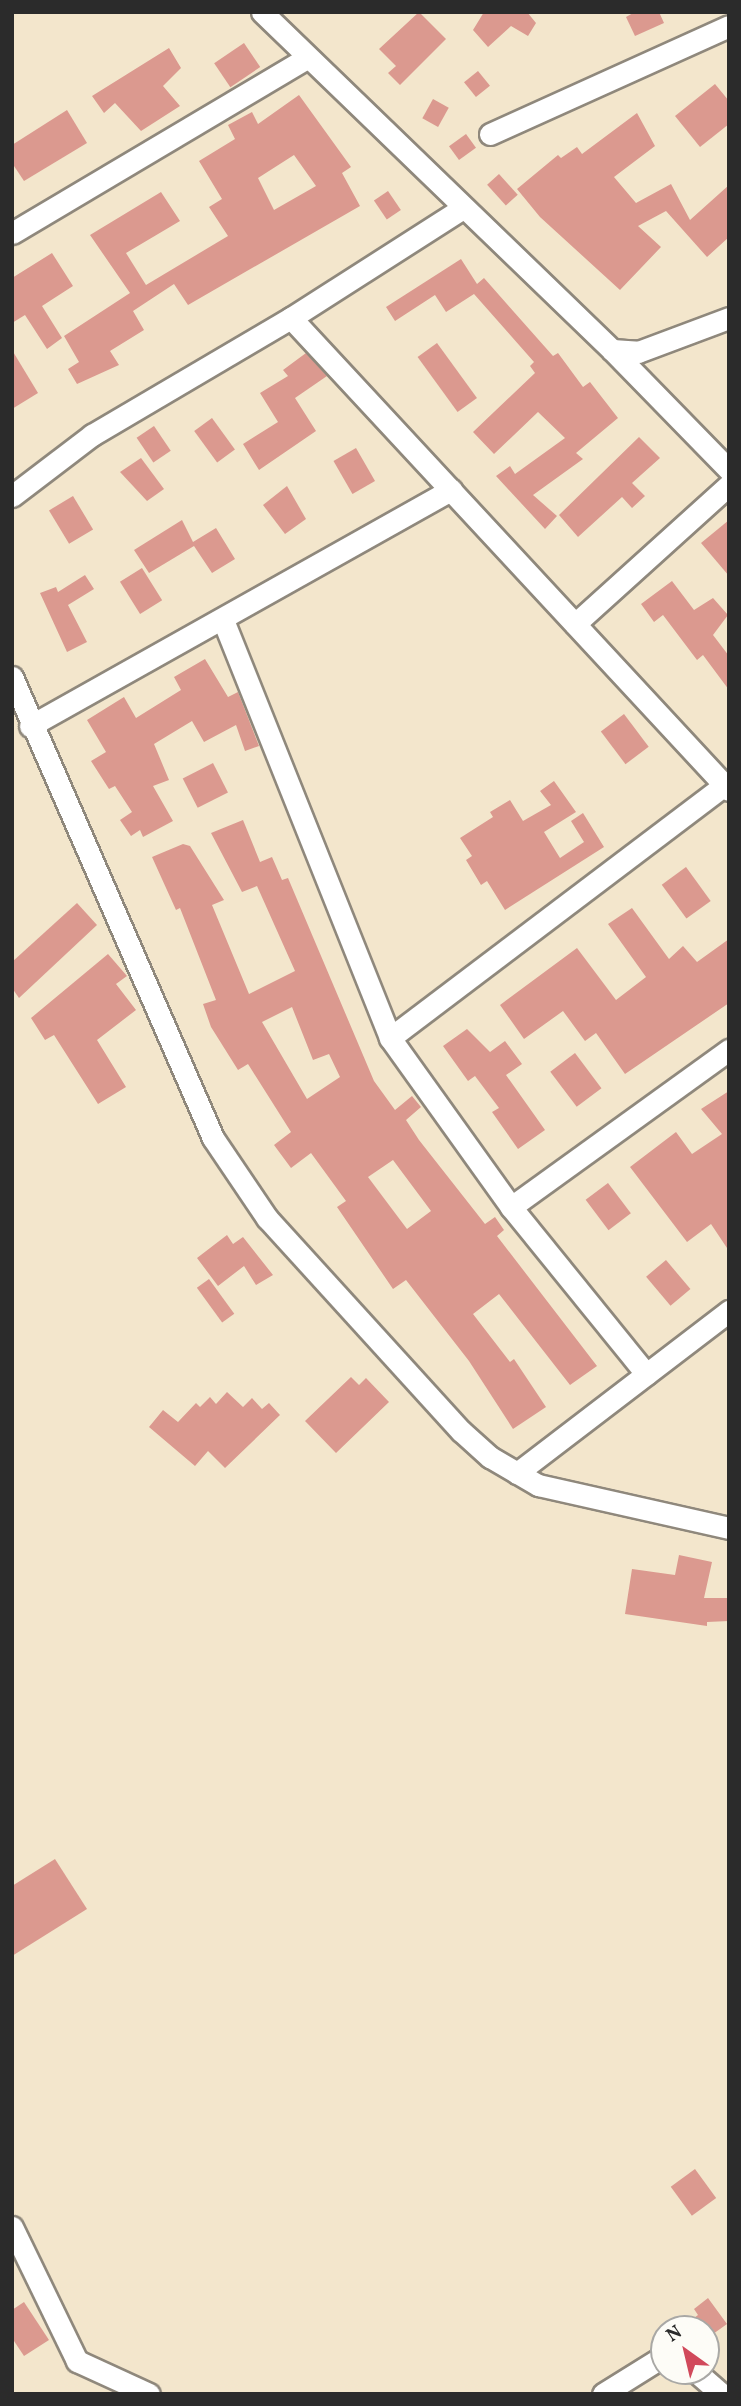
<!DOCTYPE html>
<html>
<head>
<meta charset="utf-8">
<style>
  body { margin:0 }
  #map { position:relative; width:741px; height:2406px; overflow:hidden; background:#f3e6cc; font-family:Vollkorn,serif }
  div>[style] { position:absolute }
  .building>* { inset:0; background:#db998f; transform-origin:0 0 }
  .roads { filter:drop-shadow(2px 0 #8f887c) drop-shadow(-2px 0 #8f887c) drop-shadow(0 2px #8f887c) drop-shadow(0 -2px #8f887c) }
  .minor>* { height:21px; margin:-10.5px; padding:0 10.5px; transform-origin:10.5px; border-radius:10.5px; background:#fff }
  span { translate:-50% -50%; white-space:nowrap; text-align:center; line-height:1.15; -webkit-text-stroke:7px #fdfcf7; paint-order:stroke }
  .frame { position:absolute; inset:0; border:14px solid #2b2b2b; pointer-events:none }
  .north { position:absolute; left:650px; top:2315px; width:70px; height:70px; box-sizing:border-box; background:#fdfcf7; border:2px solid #a9a8a5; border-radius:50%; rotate:326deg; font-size:19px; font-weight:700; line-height:28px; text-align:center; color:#2b2b2b }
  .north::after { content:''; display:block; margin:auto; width:24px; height:32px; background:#d1495b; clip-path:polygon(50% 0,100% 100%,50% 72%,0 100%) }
</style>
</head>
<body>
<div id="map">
  <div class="building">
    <div style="clip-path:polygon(419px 12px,446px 39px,400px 85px,388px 73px,396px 66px,379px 49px)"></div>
    <div style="clip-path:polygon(484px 12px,527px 12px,536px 23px,528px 36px,511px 26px,488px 47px,473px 30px)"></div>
    <div style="clip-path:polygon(635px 12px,659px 12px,664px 23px,635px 36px,626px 17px)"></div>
    <div style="left:244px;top:43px;width:29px;height:36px;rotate:56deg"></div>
    <div style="clip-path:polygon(169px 48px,181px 68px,163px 86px,180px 106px,141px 131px,115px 103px,104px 113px,92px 96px)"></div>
    <div style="left:478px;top:71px;width:19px;height:18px;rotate:51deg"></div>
    <div style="clip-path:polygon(715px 84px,729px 101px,729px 124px,700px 147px,675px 116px)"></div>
    <div style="clip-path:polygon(evenodd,299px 95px,351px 167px,342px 173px,360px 206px,188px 305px,174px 284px,133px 311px,144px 330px,110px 351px,119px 365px,77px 384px,68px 369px,79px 362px,64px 336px,130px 293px,90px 235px,161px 192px,180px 221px,126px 253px,146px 285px,228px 236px,209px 207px,222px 199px,199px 161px,235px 139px,228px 125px,252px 112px,258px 124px,299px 95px,294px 155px,316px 186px,274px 210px,258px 178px,294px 155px)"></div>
    <div style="left:433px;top:99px;width:18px;height:22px;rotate:29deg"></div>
    <div style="clip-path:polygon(67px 110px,87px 143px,24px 181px,12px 163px,12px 145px)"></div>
    <div style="clip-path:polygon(637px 113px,655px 146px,614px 177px,636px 203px,671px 184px,690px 220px,729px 185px,729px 237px,707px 257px,666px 211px,638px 226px,661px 247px,620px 290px,540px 217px,517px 189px,558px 155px,561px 158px,577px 147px,582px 154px)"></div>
    <div style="left:466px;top:134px;width:17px;height:21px;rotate:54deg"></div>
    <div style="left:499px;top:174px;width:28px;height:16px;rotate:48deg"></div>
    <div style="left:388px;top:191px;width:23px;height:17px;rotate:56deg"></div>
    <div style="clip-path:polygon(52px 253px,73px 286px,42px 306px,62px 338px,47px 349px,25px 315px,12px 323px,12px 278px)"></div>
    <div style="clip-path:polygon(461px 259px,477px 284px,484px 278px,553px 356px,558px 353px,583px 387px,590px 382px,618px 418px,576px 453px,583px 459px,533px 495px,557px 516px,545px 529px,496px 476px,510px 466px,515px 474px,565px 438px,538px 412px,494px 454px,473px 432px,535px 373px,530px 366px,534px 362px,474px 294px,446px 312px,435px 295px,395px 321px,386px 307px)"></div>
    <div style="left:437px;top:343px;width:68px;height:24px;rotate:54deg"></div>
    <div style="clip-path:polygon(12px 350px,38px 393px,12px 409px)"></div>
    <div style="clip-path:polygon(306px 353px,327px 376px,295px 398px,316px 431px,259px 470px,243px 444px,278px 422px,260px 393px,288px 376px,283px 370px)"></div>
    <div style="left:212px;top:418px;width:39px;height:22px;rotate:54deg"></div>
    <div style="left:154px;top:426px;width:30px;height:21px;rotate:56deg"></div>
    <div style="clip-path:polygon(639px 437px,660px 458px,632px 483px,645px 496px,632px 508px,622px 497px,578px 537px,559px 515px)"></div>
    <div style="left:356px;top:448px;width:38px;height:26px;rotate:60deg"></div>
    <div style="clip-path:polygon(141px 458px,164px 489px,147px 501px,120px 472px)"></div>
    <div style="clip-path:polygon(287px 486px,306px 519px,285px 534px,263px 505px)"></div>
    <div style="left:73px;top:496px;width:39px;height:28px;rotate:59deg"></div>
    <div style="clip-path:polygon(182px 520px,193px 542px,216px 528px,235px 559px,212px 573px,194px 546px,149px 573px,134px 550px)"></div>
    <div style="clip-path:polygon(729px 520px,729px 576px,701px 543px)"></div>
    <div style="left:142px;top:568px;width:38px;height:26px;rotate:58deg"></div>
    <div style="clip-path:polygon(85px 575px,94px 589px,68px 605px,87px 642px,67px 652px,40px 593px,56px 587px,58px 592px)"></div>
    <div style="clip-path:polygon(672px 581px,694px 610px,713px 598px,728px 615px,713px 635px,729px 656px,729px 690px,703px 655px,697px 660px,663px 615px,654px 622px,641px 604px)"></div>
    <div style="clip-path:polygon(205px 659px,228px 697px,238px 692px,259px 746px,245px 751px,236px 725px,204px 742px,192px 721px,154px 744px,169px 780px,153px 786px,173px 821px,143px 837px,140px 830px,131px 836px,120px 820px,132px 812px,115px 786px,109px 789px,91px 761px,106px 752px,87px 720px,124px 697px,136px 718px,181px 690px,174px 677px)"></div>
    <div style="left:624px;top:714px;width:41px;height:29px;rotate:53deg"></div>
    <div style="left:213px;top:763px;width:33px;height:34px;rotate:63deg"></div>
    <div style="clip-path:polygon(554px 781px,576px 812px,544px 832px,560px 858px,584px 842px,571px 821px,583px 813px,604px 847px,505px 910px,487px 881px,481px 885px,466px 860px,472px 856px,460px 838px,493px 817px,490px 812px,510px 800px,523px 821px,551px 805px,540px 791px)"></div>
    <div style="clip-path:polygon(evenodd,243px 820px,260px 862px,272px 857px,282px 880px,288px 878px,374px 1081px,395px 1110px,412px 1096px,421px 1107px,406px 1120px,419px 1140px,485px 1224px,495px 1217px,504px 1230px,497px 1236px,597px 1366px,570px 1385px,499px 1294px,473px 1314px,510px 1362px,514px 1359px,546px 1407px,513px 1429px,469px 1361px,406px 1280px,393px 1289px,337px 1207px,346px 1201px,311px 1153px,291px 1168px,274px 1145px,291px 1132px,248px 1064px,238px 1070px,211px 1027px,203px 1004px,216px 1000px,180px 908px,176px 910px,152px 857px,183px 844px,190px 846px,224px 900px,212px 905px,249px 994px,295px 971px,257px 886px,242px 892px,211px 833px,243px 820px,292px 1007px,313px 1060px,329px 1054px,340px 1077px,307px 1099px,262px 1022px,292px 1007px,243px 820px,393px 1160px,431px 1211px,407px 1229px,368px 1177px,393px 1160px)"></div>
    <div style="left:686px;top:867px;width:42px;height:30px;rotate:54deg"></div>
    <div style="clip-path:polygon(77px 903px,97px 925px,19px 998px,12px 988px,12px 962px)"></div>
    <div style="clip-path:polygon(632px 908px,669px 959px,683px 946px,697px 962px,729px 939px,729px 1003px,625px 1074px,596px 1033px,585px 1041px,563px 1011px,524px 1039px,500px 1005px,577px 948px,616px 1000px,646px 977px,608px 924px)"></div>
    <div style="clip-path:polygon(108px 954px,127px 976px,116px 984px,136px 1010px,97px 1040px,126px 1087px,98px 1104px,54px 1035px,45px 1040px,31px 1018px)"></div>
    <div style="clip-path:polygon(467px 1029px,490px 1052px,505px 1041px,522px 1064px,506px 1075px,545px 1130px,518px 1149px,492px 1112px,499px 1108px,475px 1076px,468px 1081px,443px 1046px)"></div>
    <div style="left:575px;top:1053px;width:44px;height:31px;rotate:53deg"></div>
    <div style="clip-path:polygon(729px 1091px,729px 1251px,711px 1224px,687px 1242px,630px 1167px,676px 1132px,692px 1154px,722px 1134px,701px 1109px)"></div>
    <div style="left:608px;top:1183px;width:38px;height:28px;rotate:53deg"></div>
    <div style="clip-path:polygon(227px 1235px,233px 1244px,243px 1237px,273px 1275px,256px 1285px,244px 1266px,218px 1286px,197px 1258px)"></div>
    <div style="left:666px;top:1260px;width:38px;height:26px;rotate:50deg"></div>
    <div style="left:209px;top:1279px;width:43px;height:15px;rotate:54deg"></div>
    <div style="clip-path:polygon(351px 1377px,359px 1385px,366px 1378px,389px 1402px,336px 1453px,305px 1421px)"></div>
    <div style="clip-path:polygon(227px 1392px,243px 1407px,252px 1398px,262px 1409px,269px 1403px,280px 1415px,225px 1468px,208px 1451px,195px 1466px,149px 1427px,163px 1410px,178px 1422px,196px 1403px,200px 1407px,210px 1397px,216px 1404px)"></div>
    <div style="clip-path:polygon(679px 1555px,712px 1562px,704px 1598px,729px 1598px,729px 1621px,707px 1622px,707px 1626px,625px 1614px,632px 1569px,675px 1575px)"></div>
    <div style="clip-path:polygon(55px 1859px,87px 1909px,12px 1956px,12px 1886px)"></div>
    <div style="left:695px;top:2169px;width:36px;height:30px;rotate:54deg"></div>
    <div style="clip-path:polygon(708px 2298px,727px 2324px,706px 2339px,706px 2329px,679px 2329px,698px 2315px,694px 2309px)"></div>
    <div style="clip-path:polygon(24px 2302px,49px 2340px,24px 2356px,12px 2338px,12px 2310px)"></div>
  </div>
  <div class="roads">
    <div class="minor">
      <div style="left:262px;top:12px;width:487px;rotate:44deg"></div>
      <div style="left:612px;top:350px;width:168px;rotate:45.7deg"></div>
      <div style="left:490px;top:134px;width:262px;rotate:-24.3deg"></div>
      <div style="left:12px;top:233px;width:343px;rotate:-30.7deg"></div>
      <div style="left:291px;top:318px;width:644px;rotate:47.14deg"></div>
      <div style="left:612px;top:350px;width:26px;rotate:4deg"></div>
      <div style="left:638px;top:352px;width:97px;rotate:-20.5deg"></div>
      <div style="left:12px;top:496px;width:101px;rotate:-37.3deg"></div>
      <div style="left:92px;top:435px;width:231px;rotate:-30.5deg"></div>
      <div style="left:291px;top:318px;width:204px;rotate:-32.6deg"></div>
      <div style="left:223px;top:620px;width:450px;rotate:68.2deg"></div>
      <div style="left:390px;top:1038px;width:208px;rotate:54.4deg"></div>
      <div style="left:511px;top:1207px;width:215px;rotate:51deg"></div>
      <div style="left:575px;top:624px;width:207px;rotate:-42.1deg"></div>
      <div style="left:12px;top:677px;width:503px;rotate:66.44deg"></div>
      <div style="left:213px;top:1138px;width:97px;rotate:56deg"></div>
      <div style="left:267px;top:1218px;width:288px;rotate:47.7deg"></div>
      <div style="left:461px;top:1431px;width:39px;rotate:42deg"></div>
      <div style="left:490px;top:1457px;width:56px;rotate:30.3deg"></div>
      <div style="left:538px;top:1485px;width:196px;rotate:12.7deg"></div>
      <div style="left:30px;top:726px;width:483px;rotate:-29.3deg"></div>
      <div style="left:390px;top:1038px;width:419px;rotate:-37.1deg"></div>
      <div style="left:511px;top:1207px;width:269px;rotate:-35.8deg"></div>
      <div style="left:517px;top:1473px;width:267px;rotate:-37.4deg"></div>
      <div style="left:12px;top:2227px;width:149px;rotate:64.1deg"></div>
      <div style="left:77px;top:2361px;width:79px;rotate:24.6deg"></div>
      <div style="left:695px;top:2371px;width:35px;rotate:41deg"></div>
      <div style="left:603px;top:2394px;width:72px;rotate:-31.9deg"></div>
    </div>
  </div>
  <div class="frame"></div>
  <div class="north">N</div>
</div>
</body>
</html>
